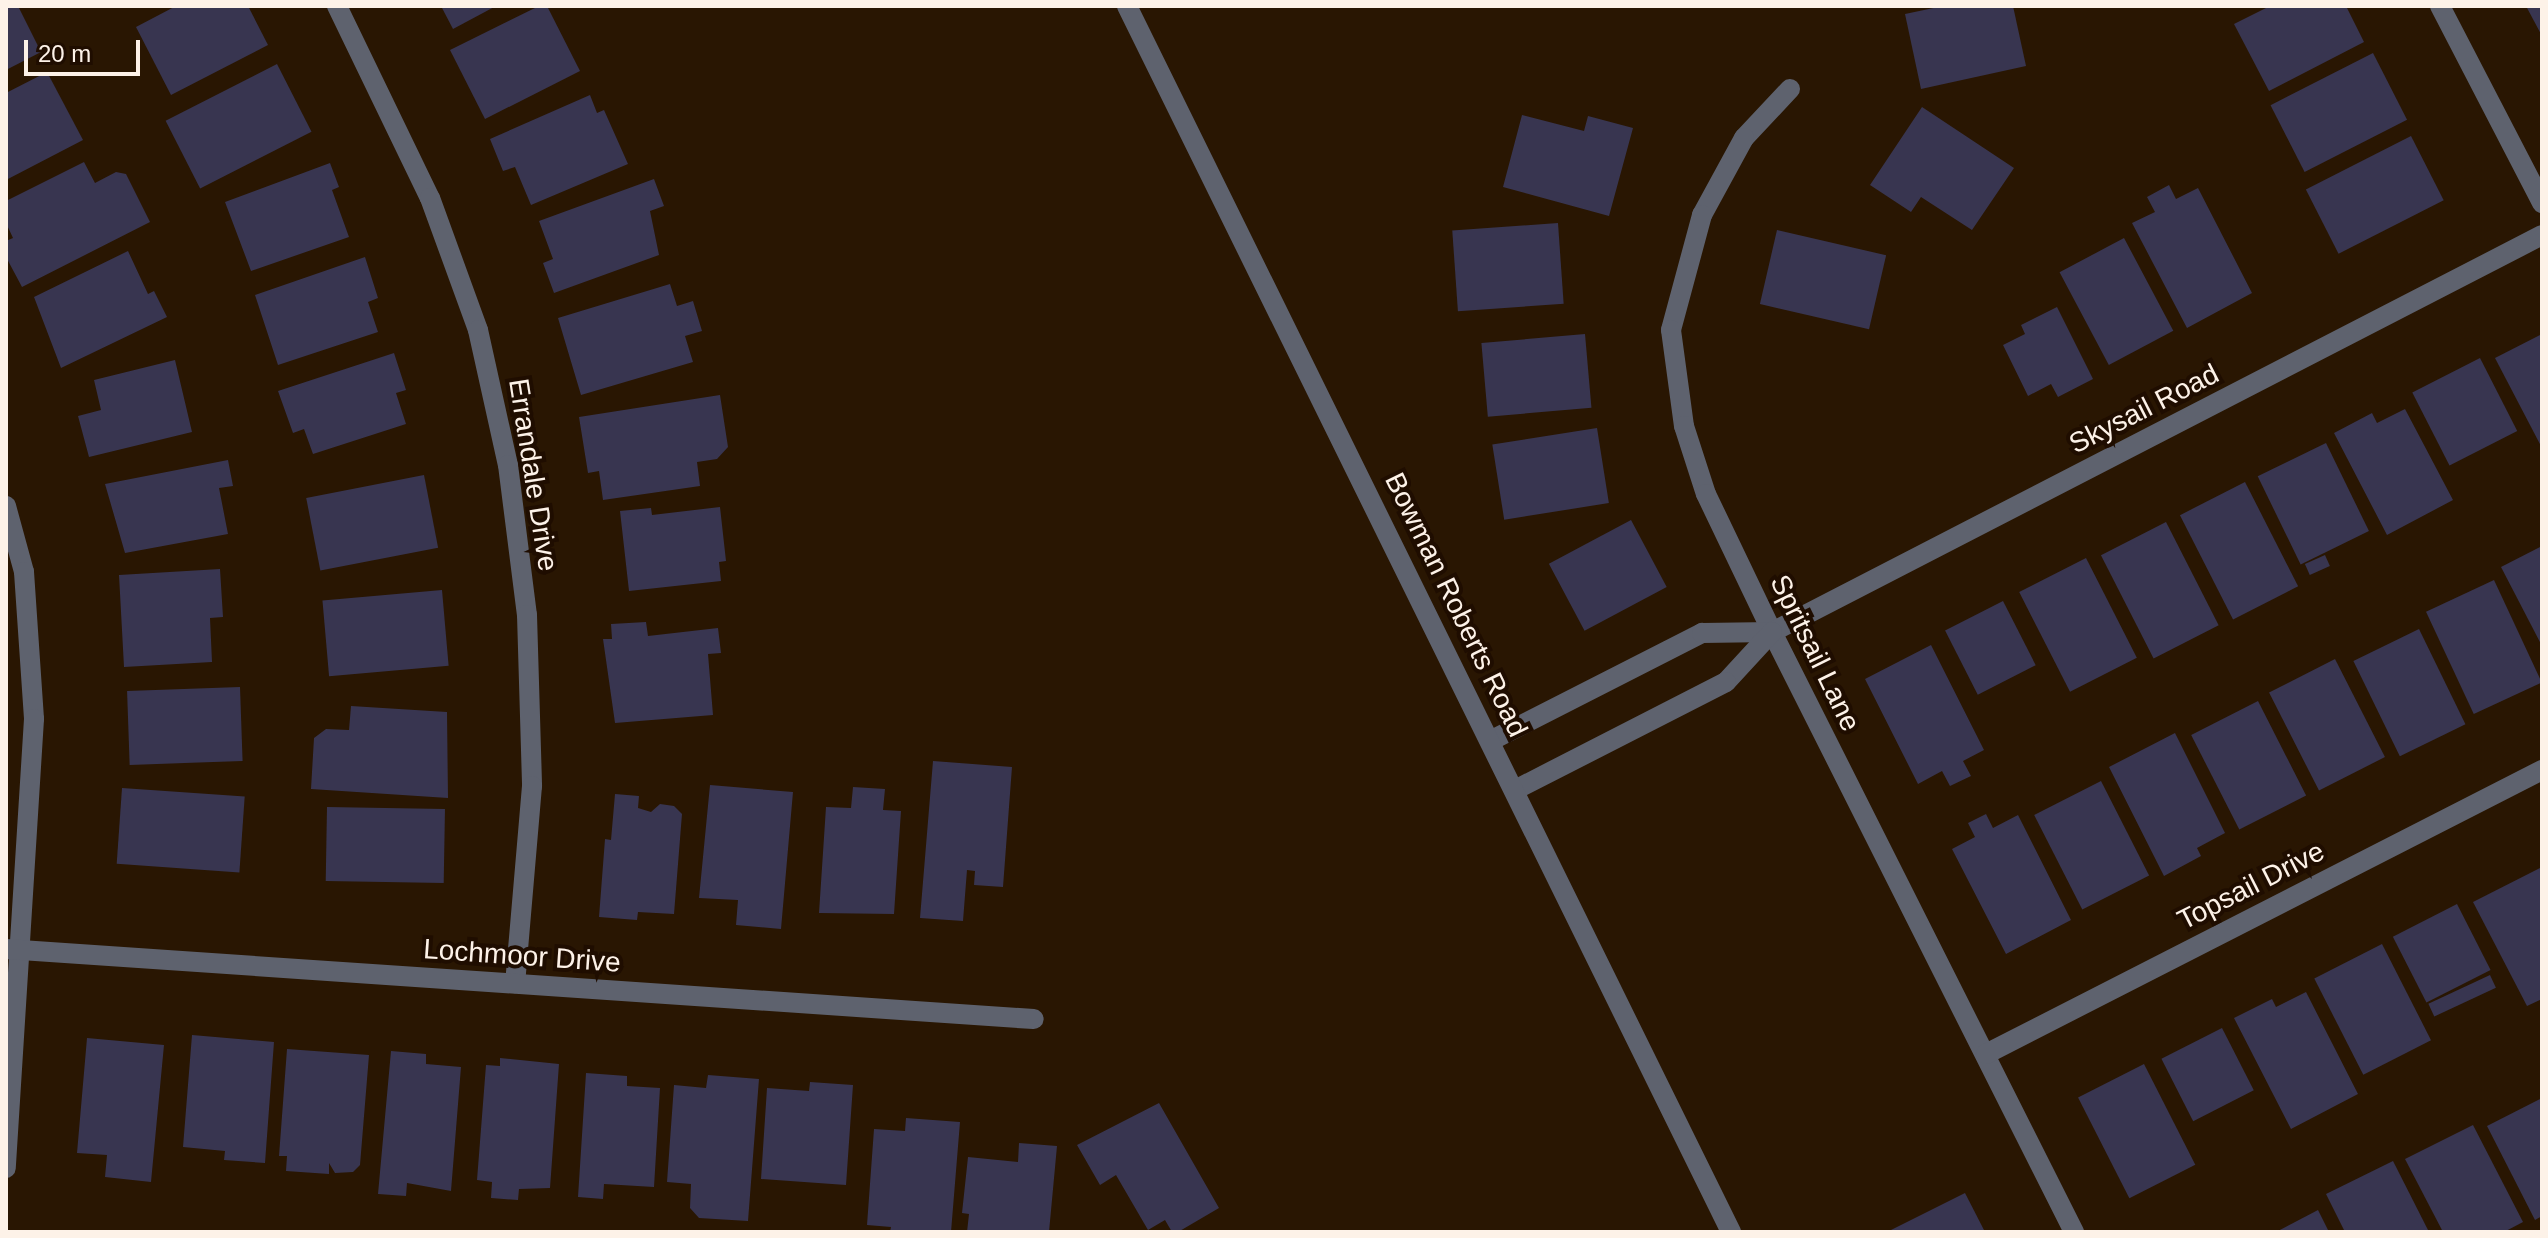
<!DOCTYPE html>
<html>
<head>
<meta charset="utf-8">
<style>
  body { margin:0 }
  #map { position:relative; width:2548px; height:1238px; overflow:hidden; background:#291602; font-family:Helvetica,sans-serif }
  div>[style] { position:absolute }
  .building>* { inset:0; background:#383550; transform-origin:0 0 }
  .minor>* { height:20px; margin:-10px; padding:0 10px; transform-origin:10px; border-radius:10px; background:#5e626e }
  .tertiary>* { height:20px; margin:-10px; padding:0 10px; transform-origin:10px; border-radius:10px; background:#5e626e }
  span { translate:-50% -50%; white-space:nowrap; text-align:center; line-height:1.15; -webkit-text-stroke:8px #1f0d00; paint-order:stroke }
  .street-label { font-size:28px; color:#fdf2e8 }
  .frame { position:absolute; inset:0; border:8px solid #fdf2e8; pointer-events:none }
  .scale { position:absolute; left:24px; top:40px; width:116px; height:36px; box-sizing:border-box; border:4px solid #fdf2e8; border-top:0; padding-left:10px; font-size:24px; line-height:28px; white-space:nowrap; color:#fdf2e8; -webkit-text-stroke:6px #1f0d00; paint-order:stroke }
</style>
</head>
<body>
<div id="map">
  <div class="building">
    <div style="clip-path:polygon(6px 6px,18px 6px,41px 52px,6px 70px)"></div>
    <div style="clip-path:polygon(176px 6px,248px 6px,268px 45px,171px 95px,136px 27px)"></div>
    <div style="clip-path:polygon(441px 6px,496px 6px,453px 29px)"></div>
    <div style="clip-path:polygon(539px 6px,547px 6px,580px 71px,485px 119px,450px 50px)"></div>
    <div style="clip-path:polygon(1943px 6px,2013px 6px,2026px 66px,1921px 89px,1905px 14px)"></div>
    <div style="clip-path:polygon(2270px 6px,2346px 6px,2364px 42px,2269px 91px,2234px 24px)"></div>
    <div style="clip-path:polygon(2526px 6px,2542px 6px,2542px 36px)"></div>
    <div style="left:2373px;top:53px;width:75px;height:115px;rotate:63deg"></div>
    <div style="left:277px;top:64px;width:76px;height:125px;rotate:63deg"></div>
    <div style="clip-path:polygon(47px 72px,83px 140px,6px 180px,6px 93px)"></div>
    <div style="clip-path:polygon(590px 95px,597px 113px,604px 110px,628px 164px,531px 205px,515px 167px,503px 171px,490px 139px)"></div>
    <div style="clip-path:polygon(1922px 107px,2014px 168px,1972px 230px,1921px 197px,1911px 212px,1870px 185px)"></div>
    <div style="clip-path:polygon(1522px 115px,1584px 131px,1588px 116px,1633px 128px,1609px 216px,1503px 187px)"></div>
    <div style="left:2411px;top:136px;width:72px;height:118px;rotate:63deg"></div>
    <div style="clip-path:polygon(84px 162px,95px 183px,116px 172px,126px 174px,150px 222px,22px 287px,6px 257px,6px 241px,13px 238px,6px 223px,6px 201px)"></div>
    <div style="clip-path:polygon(330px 163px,339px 187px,332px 190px,349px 237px,251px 271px,225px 202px)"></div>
    <div style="clip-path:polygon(654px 179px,664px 206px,650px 211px,659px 255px,554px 293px,543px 263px,553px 259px,539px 221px)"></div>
    <div style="clip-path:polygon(2169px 185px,2176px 199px,2198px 188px,2252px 293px,2187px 328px,2132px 223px,2155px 212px,2147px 197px)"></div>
    <div style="left:1558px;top:223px;width:81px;height:106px;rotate:86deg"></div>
    <div style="left:1777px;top:230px;width:112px;height:76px;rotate:13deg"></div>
    <div style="left:2124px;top:238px;width:105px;height:73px;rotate:62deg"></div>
    <div style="clip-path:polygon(128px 251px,148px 294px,154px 291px,167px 317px,61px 368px,34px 297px)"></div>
    <div style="clip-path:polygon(365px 257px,378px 298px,368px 302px,378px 332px,278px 365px,255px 295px)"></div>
    <div style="clip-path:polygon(670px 284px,677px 306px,693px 301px,702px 331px,685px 336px,693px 362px,581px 395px,558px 318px)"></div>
    <div style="clip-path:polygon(2057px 307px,2093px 379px,2058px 397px,2051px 384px,2028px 396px,2003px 345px,2025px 334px,2021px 325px)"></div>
    <div style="left:1585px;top:334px;width:74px;height:104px;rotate:85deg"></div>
    <div style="clip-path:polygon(2542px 334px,2542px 448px,2495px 358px)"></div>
    <div style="clip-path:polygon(394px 353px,406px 390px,396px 393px,406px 424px,313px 454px,304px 429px,293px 433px,278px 391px)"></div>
    <div style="left:2480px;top:358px;width:82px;height:76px;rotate:63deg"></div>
    <div style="clip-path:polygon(175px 360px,192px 432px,89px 457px,78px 416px,101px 410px,94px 380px)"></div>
    <div style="clip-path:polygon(720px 395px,728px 447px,717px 459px,697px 462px,700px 486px,603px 500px,599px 471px,588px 473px,579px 417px)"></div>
    <div style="clip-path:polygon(2405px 409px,2453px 500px,2387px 535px,2334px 433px,2372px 413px,2377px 423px)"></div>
    <div style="left:1597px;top:428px;width:76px;height:106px;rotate:81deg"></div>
    <div style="left:2326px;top:443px;width:98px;height:76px;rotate:64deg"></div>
    <div style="clip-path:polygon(228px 460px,233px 486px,219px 488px,228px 534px,125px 553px,105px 484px)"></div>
    <div style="left:424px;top:475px;width:74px;height:120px;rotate:79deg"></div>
    <div style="left:2245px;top:482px;width:117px;height:73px;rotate:63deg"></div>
    <div style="clip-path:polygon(720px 507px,726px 561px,719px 562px,721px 581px,629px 591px,620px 511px,651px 508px,652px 515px)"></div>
    <div style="left:1631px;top:520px;width:76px;height:93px;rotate:62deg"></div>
    <div style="left:2166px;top:522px;width:116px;height:73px;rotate:63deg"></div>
    <div style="clip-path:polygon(2542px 546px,2542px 646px,2501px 567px)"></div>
    <div style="left:2325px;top:555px;width:12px;height:22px;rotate:66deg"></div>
    <div style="left:2086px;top:558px;width:112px;height:75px;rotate:63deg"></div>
    <div style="clip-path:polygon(220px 569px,223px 617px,210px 618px,212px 662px,124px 667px,119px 575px)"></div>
    <div style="left:2494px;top:580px;width:113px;height:75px;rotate:65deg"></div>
    <div style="left:442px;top:590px;width:76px;height:120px;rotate:85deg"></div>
    <div style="left:2003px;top:601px;width:72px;height:65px;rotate:63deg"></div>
    <div style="clip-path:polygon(646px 622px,648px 636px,718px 628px,721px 653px,708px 654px,713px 715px,615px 723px,603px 639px,612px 639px,611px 624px)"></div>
    <div style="left:2419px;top:629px;width:106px;height:73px;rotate:64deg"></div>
    <div style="clip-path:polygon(1931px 645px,1984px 750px,1963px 761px,1971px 776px,1950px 786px,1942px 771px,1918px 784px,1865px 679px)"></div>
    <div style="left:2335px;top:659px;width:110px;height:74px;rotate:63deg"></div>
    <div style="left:240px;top:687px;width:74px;height:113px;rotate:88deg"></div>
    <div style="left:2258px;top:701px;width:106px;height:75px;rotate:63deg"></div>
    <div style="clip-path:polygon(351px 706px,447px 712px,448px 798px,311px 789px,314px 738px,326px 729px,349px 730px)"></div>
    <div style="clip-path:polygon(2175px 733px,2225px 833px,2197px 848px,2201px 856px,2164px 876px,2109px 767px)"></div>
    <div style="clip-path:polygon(933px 761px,1012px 767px,1003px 887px,974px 885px,975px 871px,967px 870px,963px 921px,920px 918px)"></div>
    <div style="left:2101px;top:781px;width:106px;height:75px;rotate:63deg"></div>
    <div style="clip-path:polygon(710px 785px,793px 792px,781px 929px,736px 925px,738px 900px,699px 898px)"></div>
    <div style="clip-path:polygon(853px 787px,885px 789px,883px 810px,901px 811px,894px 914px,819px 913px,826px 807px,851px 808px)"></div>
    <div style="left:122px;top:788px;width:123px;height:76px;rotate:4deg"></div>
    <div style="clip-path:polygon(615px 794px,639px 796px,638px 808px,651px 812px,660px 804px,674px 806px,682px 814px,674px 914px,638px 912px,637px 920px,599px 917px,605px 839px,611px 840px)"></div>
    <div style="left:327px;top:807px;width:118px;height:74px;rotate:1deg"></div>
    <div style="clip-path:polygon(1986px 814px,1993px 828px,2018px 815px,2071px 920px,2006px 954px,1952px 849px,1975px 837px,1968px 823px)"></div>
    <div style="clip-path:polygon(2540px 868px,2542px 999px,2527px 1006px,2473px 902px)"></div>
    <div style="left:2457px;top:904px;width:74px;height:72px;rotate:63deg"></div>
    <div style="left:2382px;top:944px;width:108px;height:76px;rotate:63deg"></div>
    <div style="left:2490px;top:975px;width:14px;height:68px;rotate:65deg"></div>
    <div style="clip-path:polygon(2306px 992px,2358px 1094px,2291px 1129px,2234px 1018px,2272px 999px,2276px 1007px)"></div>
    <div style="left:2222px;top:1028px;width:70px;height:68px;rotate:63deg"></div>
    <div style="clip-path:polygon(192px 1035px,274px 1042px,265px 1163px,224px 1160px,225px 1151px,183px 1147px)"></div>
    <div style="clip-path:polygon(87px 1038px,164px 1045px,151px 1182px,105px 1177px,107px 1155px,77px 1153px)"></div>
    <div style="clip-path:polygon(287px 1049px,369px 1055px,360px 1165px,353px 1172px,335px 1173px,329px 1163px,329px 1174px,286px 1171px,287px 1156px,279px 1156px)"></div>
    <div style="clip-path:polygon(391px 1051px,426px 1054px,426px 1064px,461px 1067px,451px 1191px,407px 1183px,406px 1196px,378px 1194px)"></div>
    <div style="clip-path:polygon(500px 1058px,559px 1064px,550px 1188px,519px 1189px,518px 1200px,491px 1198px,492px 1182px,477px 1180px,486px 1065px,500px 1066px)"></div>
    <div style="left:2144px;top:1064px;width:113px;height:74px;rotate:63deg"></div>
    <div style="clip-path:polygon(586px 1073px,627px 1076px,627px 1086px,660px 1088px,654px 1187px,604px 1184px,603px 1199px,578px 1197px)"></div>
    <div style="clip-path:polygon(708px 1075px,759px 1079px,748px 1221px,699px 1218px,690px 1208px,691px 1184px,667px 1182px,674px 1085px,706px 1088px)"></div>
    <div style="clip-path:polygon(810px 1082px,853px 1085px,846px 1185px,761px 1179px,767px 1088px,809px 1091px)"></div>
    <div style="clip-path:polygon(2542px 1098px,2542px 1216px,2535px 1220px,2487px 1126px)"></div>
    <div style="clip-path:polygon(1159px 1103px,1219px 1208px,1178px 1232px,1172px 1232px,1165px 1220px,1148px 1230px,1116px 1175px,1100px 1185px,1077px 1145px)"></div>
    <div style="clip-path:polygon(906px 1118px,960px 1122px,951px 1232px,890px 1232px,891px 1227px,867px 1225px,874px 1129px,905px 1131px)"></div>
    <div style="clip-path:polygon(2473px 1125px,2523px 1222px,2504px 1232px,2443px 1232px,2405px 1159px)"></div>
    <div style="clip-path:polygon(1019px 1143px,1057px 1146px,1049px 1232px,967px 1232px,969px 1214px,962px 1213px,968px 1157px,1018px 1162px)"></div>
    <div style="clip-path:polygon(2393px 1161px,2429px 1232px,2345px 1232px,2326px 1194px)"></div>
    <div style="clip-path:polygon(1965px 1193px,1985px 1232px,1887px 1232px)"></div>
    <div style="clip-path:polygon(2318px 1210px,2329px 1232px,2276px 1232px)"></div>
  </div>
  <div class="minor">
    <div style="left:337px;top:6px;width:213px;rotate:64.2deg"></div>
    <div style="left:430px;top:198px;width:140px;rotate:70deg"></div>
    <div style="left:478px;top:330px;width:138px;rotate:77.5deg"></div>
    <div style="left:508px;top:465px;width:151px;rotate:82.8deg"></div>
    <div style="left:527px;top:615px;width:171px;rotate:88.3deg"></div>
    <div style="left:532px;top:786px;width:198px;rotate:94.9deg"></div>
    <div style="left:2440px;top:6px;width:222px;rotate:62.6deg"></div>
    <div style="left:1790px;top:89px;width:67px;rotate:133.2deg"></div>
    <div style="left:1744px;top:138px;width:88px;rotate:118.6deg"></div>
    <div style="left:1702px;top:215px;width:119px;rotate:105.1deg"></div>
    <div style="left:1671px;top:330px;width:97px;rotate:82.3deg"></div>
    <div style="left:1684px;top:426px;width:71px;rotate:72.1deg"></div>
    <div style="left:1706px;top:494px;width:153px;rotate:64.4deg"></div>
    <div style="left:1772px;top:632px;width:672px;rotate:63.28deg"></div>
    <div style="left:6px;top:506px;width:68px;rotate:74.7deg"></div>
    <div style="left:24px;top:572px;width:147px;rotate:86.1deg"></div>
    <div style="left:34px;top:719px;width:450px;rotate:93.6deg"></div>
    <div style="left:1772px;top:632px;width:866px;rotate:-27.27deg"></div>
    <div style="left:1492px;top:740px;width:236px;rotate:-27deg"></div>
    <div style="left:1702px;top:633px;width:70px;rotate:-0.8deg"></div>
    <div style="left:1772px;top:632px;width:68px;rotate:132.6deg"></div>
    <div style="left:1726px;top:682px;width:235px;rotate:152.9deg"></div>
    <div style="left:6px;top:949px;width:1030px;rotate:3.9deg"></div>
    <div style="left:1986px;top:1054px;width:624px;rotate:-27.06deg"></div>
  </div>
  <div class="tertiary">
    <div style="left:1127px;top:6px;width:1367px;rotate:63.77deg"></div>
  </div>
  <div class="street-label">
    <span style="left:2144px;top:409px;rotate:-27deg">Skysail Road</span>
    <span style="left:533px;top:475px;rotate:81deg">Errandale Drive</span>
    <span style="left:1456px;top:605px;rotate:64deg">Bowman Roberts Road</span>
    <span style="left:1815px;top:653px;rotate:64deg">Spritsail Lane</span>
    <span style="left:2251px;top:886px;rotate:-27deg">Topsail Drive</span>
    <span style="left:522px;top:956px;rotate:4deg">Lochmoor Drive</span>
  </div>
  <div class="frame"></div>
  <div class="scale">20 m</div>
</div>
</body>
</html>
